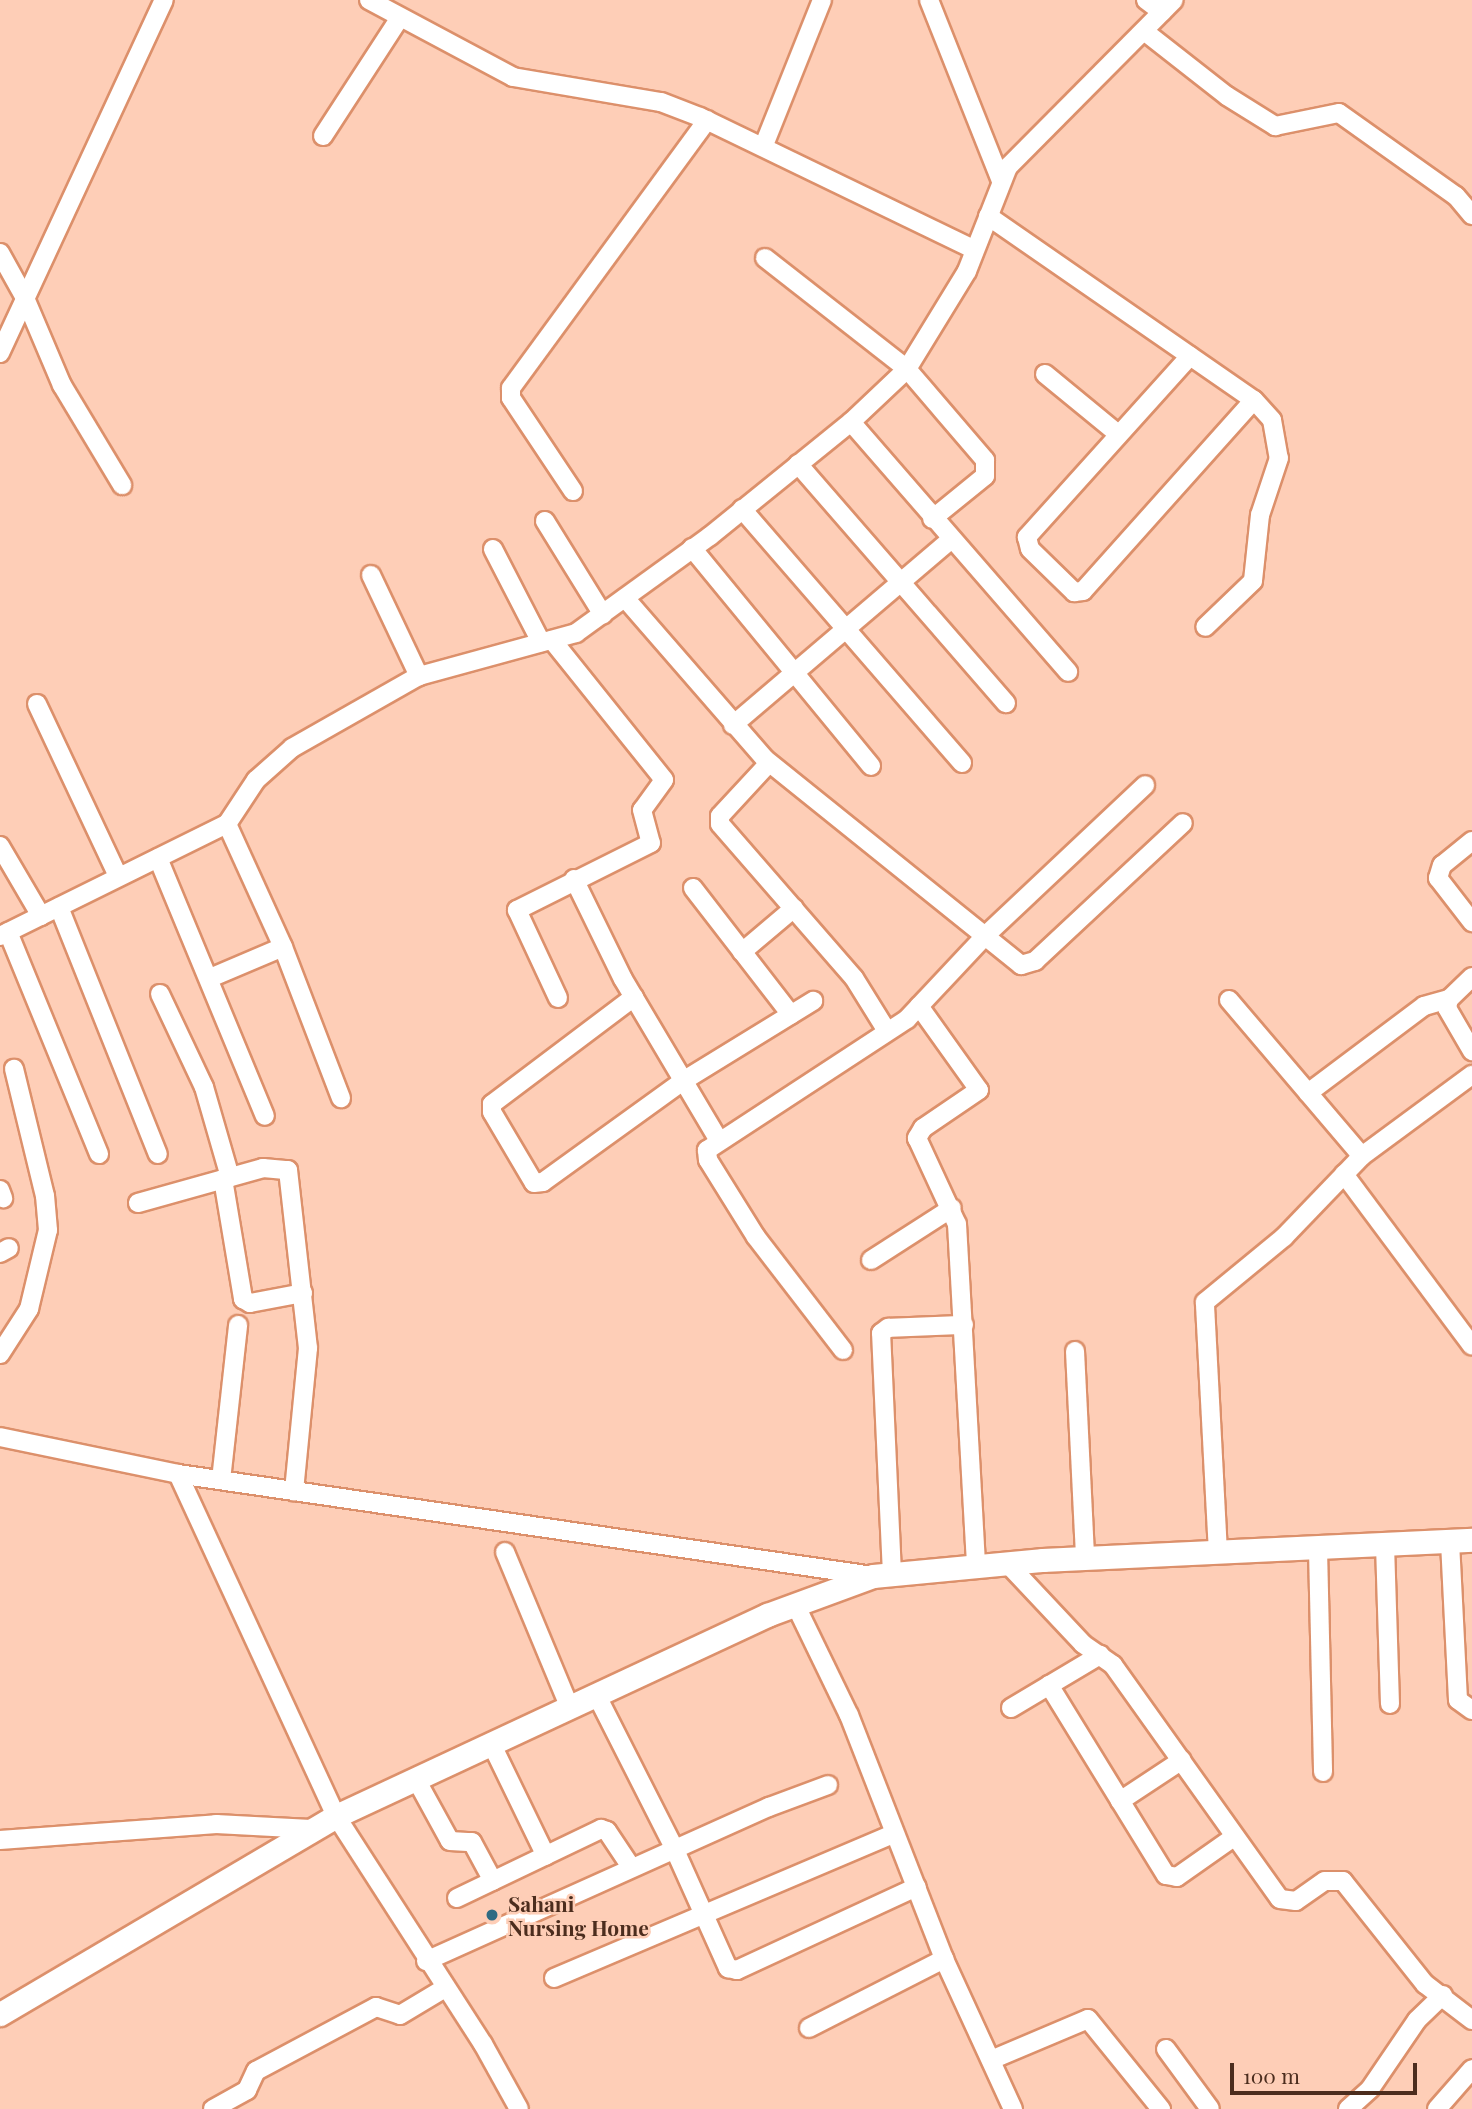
<!DOCTYPE html>
<html>
<head>
<meta charset="utf-8">
<style>
  body { margin:0 }
  #map { position:relative; width:1472px; height:2109px; overflow:hidden; background:#feceb7; font-family:"Playfair Display",serif }
  div>[style] { position:absolute }
  .roads { filter:drop-shadow(2px 0 #dc906b) drop-shadow(-2px 0 #dc906b) drop-shadow(0 2px #dc906b) drop-shadow(0 -2px #dc906b) }
  .minor>* { height:18px; margin:-9px; padding:0 9px; transform-origin:9px; border-radius:9px; background:#fff }
  .major>* { height:23px; margin:-11.5px; padding:0 11.5px; transform-origin:11.5px; border-radius:11.5px; background:#fff }
  .dots>* { width:19px; height:19px; translate:-50% -50%; box-sizing:border-box; border:4px solid #feceb7; border-radius:50% }
  span { translate:-50% -50%; white-space:nowrap; text-align:center; line-height:1.15; -webkit-text-stroke:5px #feceb7; paint-order:stroke }
  .poi-label { font-size:21px; color:#4c2d1e; font-weight:700 }
  .left { translate:0 -50%; text-align:left }
  .scale { position:absolute; left:1230px; top:2063px; width:187px; height:32px; box-sizing:border-box; border:4px solid #4c2d1e; border-top:0; padding-left:9px; font-size:21px; line-height:24px; white-space:nowrap; color:#4c2d1e; -webkit-text-stroke:5px #feceb7; paint-order:stroke }
</style>
</head>
<body>
<div id="map">
  <div class="roads">
    <div class="minor">
      <div style="left:369px;top:0;width:163px;rotate:28.1deg"></div>
      <div style="left:513px;top:77px;width:150px;rotate:9.6deg"></div>
      <div style="left:661px;top:102px;width:42px;rotate:21deg"></div>
      <div style="left:700px;top:117px;width:305px;rotate:25.8deg"></div>
      <div style="left:929px;top:0;width:195px;rotate:68.3deg"></div>
      <div style="left:1146px;top:0;width:20px;rotate:37deg"></div>
      <div style="left:1144px;top:31px;width:105px;rotate:38.1deg"></div>
      <div style="left:1227px;top:96px;width:57px;rotate:32deg"></div>
      <div style="left:1275px;top:126px;width:65px;rotate:-11.5deg"></div>
      <div style="left:1339px;top:113px;width:143px;rotate:35.4deg"></div>
      <div style="left:1456px;top:196px;width:25px;rotate:50deg"></div>
      <div style="left:323px;top:136px;width:140px;rotate:-57deg"></div>
      <div style="left:764px;top:145px;width:156px;rotate:-68.2deg"></div>
      <div style="left:988px;top:216px;width:323px;rotate:34.7deg"></div>
      <div style="left:1254px;top:400px;width:27px;rotate:48deg"></div>
      <div style="left:1272px;top:420px;width:39px;rotate:80deg"></div>
      <div style="left:1279px;top:458px;width:60px;rotate:108.4deg"></div>
      <div style="left:1260px;top:515px;width:66px;rotate:96.1deg"></div>
      <div style="left:1253px;top:581px;width:66px;rotate:136.2deg"></div>
      <div style="left:0;top:253px;width:51px;rotate:60.9deg"></div>
      <div style="left:25px;top:298px;width:95px;rotate:67deg"></div>
      <div style="left:62px;top:385px;width:117px;rotate:59deg"></div>
      <div style="left:765px;top:258px;width:180px;rotate:38deg"></div>
      <div style="left:907px;top:369px;width:120px;rotate:49.4deg"></div>
      <div style="left:985px;top:460px;width:16px;rotate:90deg"></div>
      <div style="left:985px;top:476px;width:68px;rotate:140.9deg"></div>
      <div style="left:0;top:353px;width:389px;rotate:-65.1deg"></div>
      <div style="left:1190px;top:356px;width:244px;rotate:132deg"></div>
      <div style="left:1027px;top:537px;width:12px;rotate:76deg"></div>
      <div style="left:1030px;top:549px;width:62px;rotate:44.3deg"></div>
      <div style="left:1074px;top:592px;width:9px;rotate:-6deg"></div>
      <div style="left:1083px;top:591px;width:256px;rotate:-48.2deg"></div>
      <div style="left:1045px;top:374px;width:94px;rotate:39.4deg"></div>
      <div style="left:851px;top:422px;width:331px;rotate:49deg"></div>
      <div style="left:798px;top:464px;width:317px;rotate:49deg"></div>
      <div style="left:573px;top:491px;width:112px;rotate:-123.7deg"></div>
      <div style="left:511px;top:398px;width:10px;rotate:-90deg"></div>
      <div style="left:511px;top:388px;width:332px;rotate:-53.8deg"></div>
      <div style="left:742px;top:509px;width:336px;rotate:49.1deg"></div>
      <div style="left:545px;top:521px;width:110px;rotate:58.3deg"></div>
      <div style="left:692px;top:548px;width:282px;rotate:50.6deg"></div>
      <div style="left:493px;top:549px;width:105px;rotate:62.7deg"></div>
      <div style="left:371px;top:575px;width:112px;rotate:64.6deg"></div>
      <div style="left:625px;top:598px;width:213px;rotate:49deg"></div>
      <div style="left:765px;top:759px;width:329px;rotate:38.8deg"></div>
      <div style="left:1021px;top:965px;width:15px;rotate:-16deg"></div>
      <div style="left:1035px;top:961px;width:202px;rotate:-43deg"></div>
      <div style="left:552px;top:640px;width:179px;rotate:51.3deg"></div>
      <div style="left:664px;top:780px;width:37px;rotate:126deg"></div>
      <div style="left:642px;top:810px;width:34px;rotate:75deg"></div>
      <div style="left:651px;top:843px;width:150px;rotate:153.4deg"></div>
      <div style="left:517px;top:910px;width:97px;rotate:65deg"></div>
      <div style="left:37px;top:704px;width:190px;rotate:64.8deg"></div>
      <div style="left:733px;top:725px;width:285px;rotate:-40.4deg"></div>
      <div style="left:769px;top:763px;width:72px;rotate:132.8deg"></div>
      <div style="left:720px;top:816px;width:8px;rotate:90deg"></div>
      <div style="left:720px;top:824px;width:204px;rotate:49deg"></div>
      <div style="left:854px;top:978px;width:62px;rotate:58.1deg"></div>
      <div style="left:227px;top:824px;width:135px;rotate:65.5deg"></div>
      <div style="left:283px;top:947px;width:162px;rotate:69deg"></div>
      <div style="left:1472px;top:841px;width:38px;rotate:141deg"></div>
      <div style="left:1442px;top:865px;width:14px;rotate:107deg"></div>
      <div style="left:1438px;top:878px;width:56px;rotate:52.3deg"></div>
      <div style="left:0;top:846px;width:81px;rotate:59.6deg"></div>
      <div style="left:158px;top:858px;width:279px;rotate:67.5deg"></div>
      <div style="left:574px;top:879px;width:111px;rotate:63.9deg"></div>
      <div style="left:623px;top:979px;width:186px;rotate:59.3deg"></div>
      <div style="left:693px;top:888px;width:160px;rotate:52.3deg"></div>
      <div style="left:59px;top:907px;width:266px;rotate:68.2deg"></div>
      <div style="left:8px;top:932px;width:240px;rotate:67.7deg"></div>
      <div style="left:0;top:936px;width:253px;rotate:-26.3deg"></div>
      <div style="left:227px;top:824px;width:53px;rotate:-56.6deg"></div>
      <div style="left:256px;top:780px;width:48px;rotate:-41.6deg"></div>
      <div style="left:292px;top:748px;width:146px;rotate:-29.6deg"></div>
      <div style="left:419px;top:676px;width:163px;rotate:-15.3deg"></div>
      <div style="left:576px;top:633px;width:165px;rotate:-35.9deg"></div>
      <div style="left:710px;top:536px;width:181px;rotate:-39deg"></div>
      <div style="left:851px;top:422px;width:77px;rotate:-43.4deg"></div>
      <div style="left:907px;top:369px;width:115px;rotate:-58.5deg"></div>
      <div style="left:967px;top:271px;width:112px;rotate:-68.5deg"></div>
      <div style="left:1008px;top:167px;width:235px;rotate:-45.2deg"></div>
      <div style="left:742px;top:952px;width:68px;rotate:-40.2deg"></div>
      <div style="left:1472px;top:977px;width:32px;rotate:136deg"></div>
      <div style="left:1449px;top:999px;width:9px;rotate:103deg"></div>
      <div style="left:1447px;top:1008px;width:50px;rotate:59.8deg"></div>
      <div style="left:210px;top:978px;width:79px;rotate:-23deg"></div>
      <div style="left:160px;top:994px;width:103px;rotate:64.7deg"></div>
      <div style="left:204px;top:1087px;width:94px;rotate:73.9deg"></div>
      <div style="left:634px;top:997px;width:178px;rotate:143deg"></div>
      <div style="left:492px;top:1104px;width:8px;rotate:90deg"></div>
      <div style="left:492px;top:1112px;width:82px;rotate:59.4deg"></div>
      <div style="left:534px;top:1183px;width:9px;rotate:-6deg"></div>
      <div style="left:543px;top:1182px;width:173px;rotate:-35.8deg"></div>
      <div style="left:683px;top:1081px;width:153px;rotate:-31.6deg"></div>
      <div style="left:1229px;top:1000px;width:205px;rotate:49.6deg"></div>
      <div style="left:919px;top:1006px;width:103px;rotate:54.5deg"></div>
      <div style="left:979px;top:1090px;width:68px;rotate:145.8deg"></div>
      <div style="left:923px;top:1128px;width:12px;rotate:121deg"></div>
      <div style="left:917px;top:1138px;width:95px;rotate:65.1deg"></div>
      <div style="left:957px;top:1224px;width:342px;rotate:86.8deg"></div>
      <div style="left:1308px;top:1093px;width:145px;rotate:-36.9deg"></div>
      <div style="left:1424px;top:1006px;width:26px;rotate:-16deg"></div>
      <div style="left:1344px;top:1174px;width:214px;rotate:53.3deg"></div>
      <div style="left:223px;top:1179px;width:122px;rotate:80.5deg"></div>
      <div style="left:243px;top:1299px;width:8px;rotate:30deg"></div>
      <div style="left:250px;top:1303px;width:54px;rotate:-10.7deg"></div>
      <div style="left:0;top:1190px;width:9px;rotate:69deg"></div>
      <div style="left:138px;top:1203px;width:130px;rotate:-15.6deg"></div>
      <div style="left:263px;top:1168px;width:25px;rotate:5deg"></div>
      <div style="left:288px;top:1170px;width:179px;rotate:83.6deg"></div>
      <div style="left:308px;top:1348px;width:144px;rotate:95.6deg"></div>
      <div style="left:0;top:1253px;width:10px;rotate:-29deg"></div>
      <div style="left:871px;top:1260px;width:96px;rotate:-32.7deg"></div>
      <div style="left:843px;top:1350px;width:143px;rotate:-127.6deg"></div>
      <div style="left:756px;top:1237px;width:91px;rotate:-121.9deg"></div>
      <div style="left:708px;top:1160px;width:10px;rotate:-96deg"></div>
      <div style="left:707px;top:1150px;width:239px;rotate:-33.2deg"></div>
      <div style="left:907px;top:1019px;width:114px;rotate:-46.8deg"></div>
      <div style="left:985px;top:936px;width:220px;rotate:-43.3deg"></div>
      <div style="left:1075px;top:1351px;width:207px;rotate:87.2deg"></div>
      <div style="left:0;top:1354px;width:54px;rotate:-57.2deg"></div>
      <div style="left:29px;top:1309px;width:81px;rotate:-76.5deg"></div>
      <div style="left:48px;top:1230px;width:34px;rotate:-95deg"></div>
      <div style="left:45px;top:1196px;width:131px;rotate:-103.7deg"></div>
      <div style="left:0;top:1437px;width:182px;rotate:11.7deg"></div>
      <div style="left:178px;top:1474px;width:702px;rotate:8.35deg"></div>
      <div style="left:178px;top:1474px;width:377px;rotate:65.2deg"></div>
      <div style="left:336px;top:1816px;width:271px;rotate:57.2deg"></div>
      <div style="left:483px;top:2044px;width:74px;rotate:61deg"></div>
      <div style="left:221px;top:1480px;width:156px;rotate:-83.7deg"></div>
      <div style="left:1450px;top:1542px;width:158px;rotate:87.1deg"></div>
      <div style="left:1458px;top:1700px;width:17px;rotate:36deg"></div>
      <div style="left:1385px;top:1545px;width:159px;rotate:88.2deg"></div>
      <div style="left:1318px;top:1549px;width:223px;rotate:88.7deg"></div>
      <div style="left:505px;top:1552px;width:167px;rotate:67.4deg"></div>
      <div style="left:1218px;top:1553px;width:251px;rotate:-93deg"></div>
      <div style="left:1205px;top:1302px;width:102px;rotate:-39.4deg"></div>
      <div style="left:1284px;top:1237px;width:112px;rotate:-46.1deg"></div>
      <div style="left:1362px;top:1156px;width:137px;rotate:-36.4deg"></div>
      <div style="left:1007px;top:1563px;width:111px;rotate:46.8deg"></div>
      <div style="left:1083px;top:1644px;width:37px;rotate:35deg"></div>
      <div style="left:1113px;top:1665px;width:287px;rotate:54.5deg"></div>
      <div style="left:1280px;top:1899px;width:16px;rotate:7deg"></div>
      <div style="left:1296px;top:1901px;width:35px;rotate:-35deg"></div>
      <div style="left:1325px;top:1881px;width:18px"></div>
      <div style="left:1343px;top:1881px;width:132px;rotate:51.5deg"></div>
      <div style="left:1425px;top:1984px;width:59px;rotate:37.5deg"></div>
      <div style="left:892px;top:1574px;width:241px;rotate:-92.6deg"></div>
      <div style="left:881px;top:1333px;width:9px;rotate:-36deg"></div>
      <div style="left:888px;top:1328px;width:76px;rotate:-2.3deg"></div>
      <div style="left:795px;top:1604px;width:123px;rotate:64.1deg"></div>
      <div style="left:849px;top:1715px;width:262px;rotate:68.7deg"></div>
      <div style="left:944px;top:1959px;width:165px;rotate:65.3deg"></div>
      <div style="left:1049px;top:1685px;width:223px;rotate:58.4deg"></div>
      <div style="left:1166px;top:1875px;width:11px;rotate:10deg"></div>
      <div style="left:1177px;top:1877px;width:70px;rotate:-35.1deg"></div>
      <div style="left:596px;top:1694px;width:173px;rotate:63.1deg"></div>
      <div style="left:674px;top:1848px;width:132px;rotate:65.8deg"></div>
      <div style="left:728px;top:1968px;width:9px;rotate:13deg"></div>
      <div style="left:737px;top:1970px;width:198px;rotate:-24.8deg"></div>
      <div style="left:1011px;top:1708px;width:104px;rotate:-30.8deg"></div>
      <div style="left:492px;top:1745px;width:123px;rotate:64.1deg"></div>
      <div style="left:417px;top:1781px;width:68px;rotate:61.2deg"></div>
      <div style="left:450px;top:1841px;width:22px;rotate:3deg"></div>
      <div style="left:472px;top:1842px;width:44px;rotate:61.7deg"></div>
      <div style="left:1120px;top:1801px;width:74px;rotate:-33.5deg"></div>
      <div style="left:0;top:1840px;width:217px;rotate:-4.2deg"></div>
      <div style="left:216px;top:1824px;width:95px;rotate:3deg"></div>
      <div style="left:457px;top:1898px;width:160px;rotate:-25.6deg"></div>
      <div style="left:601px;top:1829px;width:6px;rotate:18deg"></div>
      <div style="left:607px;top:1831px;width:43px;rotate:56.3deg"></div>
      <div style="left:426px;top:1961px;width:376px;rotate:-24.2deg"></div>
      <div style="left:769px;top:1807px;width:63px;rotate:-20.4deg"></div>
      <div style="left:554px;top:1978px;width:369px;rotate:-23deg"></div>
      <div style="left:809px;top:2028px;width:152px;rotate:-27.1deg"></div>
      <div style="left:1166px;top:2049px;width:74px;rotate:53.7deg"></div>
      <div style="left:991px;top:2060px;width:105px;rotate:-22.9deg"></div>
      <div style="left:1088px;top:2019px;width:116px;rotate:51deg"></div>
      <div style="left:213px;top:2109px;width:39px;rotate:-29deg"></div>
      <div style="left:247px;top:2090px;width:21px;rotate:-65deg"></div>
      <div style="left:256px;top:2071px;width:136px;rotate:-28.1deg"></div>
      <div style="left:376px;top:2007px;width:25px;rotate:18deg"></div>
      <div style="left:400px;top:2015px;width:52px;rotate:-31deg"></div>
      <div style="left:1348px;top:2109px;width:30px;rotate:-42deg"></div>
      <div style="left:1370px;top:2089px;width:83px;rotate:-55.7deg"></div>
      <div style="left:1417px;top:2020px;width:36px;rotate:-44deg"></div>
      <div style="left:1437px;top:2109px;width:53px;rotate:-48.8deg"></div>
    </div>
    <div class="major">
      <div style="left:0;top:2014px;width:390px;rotate:-30.5deg"></div>
      <div style="left:336px;top:1816px;width:476px;rotate:-25deg"></div>
      <div style="left:767px;top:1615px;width:113px;rotate:-20.2deg"></div>
      <div style="left:873px;top:1576px;width:171px;rotate:-5.4deg"></div>
      <div style="left:1043px;top:1560px;width:429px;rotate:-2.7deg"></div>
    </div>
  </div>
  <div class="dots">
    <div style="left:492px;top:1915px;background:#2f6b83"></div>
  </div>
  <div class="poi-label">
    <span class="left" style="left:508px;top:1915px">Sahani<br>Nursing Home</span>
  </div>
  <div class="scale">100 m</div>
</div>
</body>
</html>
